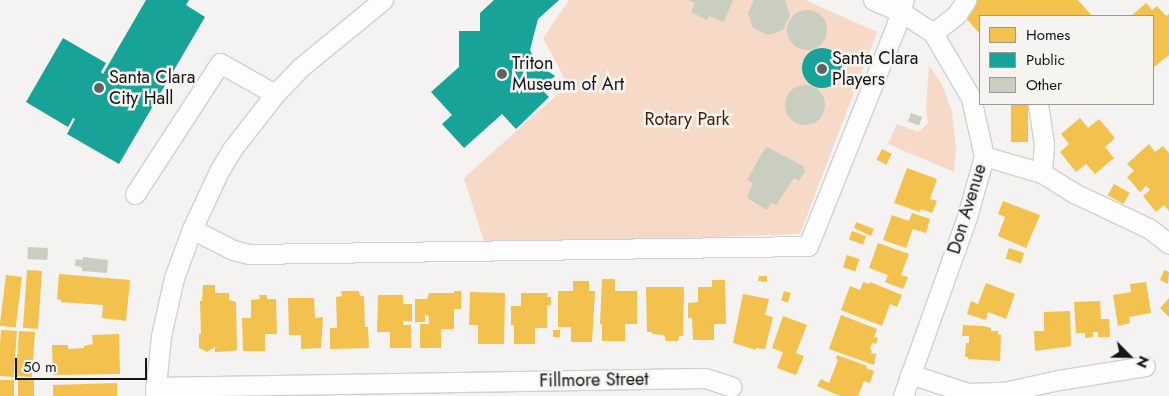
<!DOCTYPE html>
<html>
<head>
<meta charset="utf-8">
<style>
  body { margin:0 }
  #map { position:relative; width:1169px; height:396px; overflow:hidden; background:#f4f3f1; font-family:Jost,sans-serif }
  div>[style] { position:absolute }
  .green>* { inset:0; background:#f6d9c6 }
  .homes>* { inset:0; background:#f2c14e; transform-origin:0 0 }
  .public>* { inset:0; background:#17a398 }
  .round { border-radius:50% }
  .building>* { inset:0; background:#cacec0; transform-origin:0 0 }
  .roads { filter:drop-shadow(1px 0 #d1d0cf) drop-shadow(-1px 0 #d1d0cf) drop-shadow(0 1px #d1d0cf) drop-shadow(0 -1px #d1d0cf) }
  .minor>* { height:19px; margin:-9.5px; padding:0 9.5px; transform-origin:9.5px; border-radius:9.5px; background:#fdfdfd }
  .dots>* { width:14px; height:14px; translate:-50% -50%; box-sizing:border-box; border:2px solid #f5f4f0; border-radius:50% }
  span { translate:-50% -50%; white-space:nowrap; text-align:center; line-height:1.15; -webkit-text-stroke:5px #f5f4f0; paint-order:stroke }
  .poi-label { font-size:18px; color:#141413 }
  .left { translate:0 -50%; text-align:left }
  .park-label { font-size:18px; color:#441d00 }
  .street-label { font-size:18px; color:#141413 }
  .legend { position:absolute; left:979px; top:15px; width:175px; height:90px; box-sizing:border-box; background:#f5f4f0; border:1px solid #9b9a98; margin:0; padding:6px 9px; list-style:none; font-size:15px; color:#141413 }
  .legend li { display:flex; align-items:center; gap:10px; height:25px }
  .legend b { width:25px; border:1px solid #9b9a98 }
  .north { position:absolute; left:1104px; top:331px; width:50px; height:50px; -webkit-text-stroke:4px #f5f4f0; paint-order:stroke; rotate:113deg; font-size:14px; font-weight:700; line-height:20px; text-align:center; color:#141413 }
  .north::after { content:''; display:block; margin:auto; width:18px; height:22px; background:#141413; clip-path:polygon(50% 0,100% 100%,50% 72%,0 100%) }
  .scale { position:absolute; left:15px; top:358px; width:132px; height:22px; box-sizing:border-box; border:2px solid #141413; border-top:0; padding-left:6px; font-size:15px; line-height:18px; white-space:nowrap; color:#141413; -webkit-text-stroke:4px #f5f4f0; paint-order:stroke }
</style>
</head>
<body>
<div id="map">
  <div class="green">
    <div style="clip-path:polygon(569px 0,805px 0,877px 32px,800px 234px,485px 245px,464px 178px,568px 85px,543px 38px)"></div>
    <div style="clip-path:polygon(929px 65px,942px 85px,952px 112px,956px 148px,954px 172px,888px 144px,897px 124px,918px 132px,928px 123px,926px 109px)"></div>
  </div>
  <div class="homes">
    <div style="clip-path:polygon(972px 0,1078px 0,1092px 16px,980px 16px,980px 34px,966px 18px,972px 13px,965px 6px)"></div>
    <div style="clip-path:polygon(1146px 3px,1152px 10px,1157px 6px,1166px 16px,1169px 14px,1169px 55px,1153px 68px,1153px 16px,1131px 16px)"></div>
    <div style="left:1011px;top:104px;width:17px;height:38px"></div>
    <div style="clip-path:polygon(1080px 118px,1088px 128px,1099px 119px,1115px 138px,1105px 147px,1114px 158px,1095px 174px,1086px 164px,1076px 172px,1060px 152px,1069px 144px,1061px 134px)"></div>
    <div style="clip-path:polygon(1149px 144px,1155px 152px,1163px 146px,1169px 153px,1169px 211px,1164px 205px,1156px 212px,1143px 196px,1150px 190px,1146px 186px,1140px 192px,1127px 177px,1134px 171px,1127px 164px)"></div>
    <div style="left:882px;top:149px;width:11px;height:12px;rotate:27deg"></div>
    <div style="clip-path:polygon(907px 168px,937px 179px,930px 199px,937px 201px,932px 213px,921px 209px,920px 212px,894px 203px)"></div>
    <div style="left:1114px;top:184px;width:18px;height:13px;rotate:29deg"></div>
    <div style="clip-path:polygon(1003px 201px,1040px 215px,1026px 248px,998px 236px,1005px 217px,998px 214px)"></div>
    <div style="clip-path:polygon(912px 213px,930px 219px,926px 233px,913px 229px,906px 248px,883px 240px,892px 215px,909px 221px)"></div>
    <div style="clip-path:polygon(856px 222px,874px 229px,871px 236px,854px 228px)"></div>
    <div style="left:852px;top:231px;width:15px;height:9px;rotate:20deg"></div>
    <div style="clip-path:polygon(878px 243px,909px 254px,901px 275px,908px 277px,903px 289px,885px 282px,888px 275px,869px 268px)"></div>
    <div style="left:1009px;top:248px;width:16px;height:11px;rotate:18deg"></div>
    <div style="left:847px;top:255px;width:13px;height:13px;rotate:18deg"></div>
    <div style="left:27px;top:270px;width:15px;height:58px;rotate:4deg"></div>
    <div style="clip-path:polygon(1164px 270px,1169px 272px,1168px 284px,1160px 280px)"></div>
    <div style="clip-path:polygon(59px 274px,130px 280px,126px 321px,102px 318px,103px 305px,61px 302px,61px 300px,57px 299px)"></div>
    <div style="left:6px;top:275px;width:16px;height:51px;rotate:7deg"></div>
    <div style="clip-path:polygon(759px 276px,767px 276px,767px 282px,758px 281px)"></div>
    <div style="clip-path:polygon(602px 279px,615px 279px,615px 291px,637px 291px,637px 324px,625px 324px,625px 341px,602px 341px,602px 325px,600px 324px)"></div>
    <div style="clip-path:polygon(712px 280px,725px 280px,726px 324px,714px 324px,714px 340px,693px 340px,692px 318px,688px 318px,688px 303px,698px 302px,698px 287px,712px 287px)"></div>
    <div style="clip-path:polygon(573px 281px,589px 281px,589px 291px,595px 291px,592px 342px,571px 342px,571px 327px,558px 327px,558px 291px,573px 291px)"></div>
    <div style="clip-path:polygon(863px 282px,870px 284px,870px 282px,902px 295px,897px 307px,890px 304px,882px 326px,841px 310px,850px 286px,860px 290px)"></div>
    <div style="clip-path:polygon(1146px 282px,1151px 313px,1129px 317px,1130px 323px,1118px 326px,1113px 295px,1131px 292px,1130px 284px)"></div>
    <div style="clip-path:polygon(986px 283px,1015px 294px,1006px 319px,988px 312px,986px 320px,967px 314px,971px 301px,978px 304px)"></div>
    <div style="clip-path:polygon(203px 285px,215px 285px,215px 293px,229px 293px,229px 300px,236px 302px,237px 349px,234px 351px,215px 352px,215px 347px,207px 352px,199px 348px,199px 334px,201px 334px,200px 301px,202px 301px)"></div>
    <div style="clip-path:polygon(646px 287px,684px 287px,683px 336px,679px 336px,678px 341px,666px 341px,664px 335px,652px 334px,652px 332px,647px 332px)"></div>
    <div style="clip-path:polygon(341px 291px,359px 291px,360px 296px,364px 296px,365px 327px,368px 327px,369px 348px,330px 349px,330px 328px,337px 328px,336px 297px,342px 296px)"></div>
    <div style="clip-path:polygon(454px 291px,461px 291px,461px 309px,454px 309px,454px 329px,441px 329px,441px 348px,420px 348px,420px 324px,429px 324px,429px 317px,425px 314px,425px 322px,415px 322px,415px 299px,427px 299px,429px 293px,454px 293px)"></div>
    <div style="left:784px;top:291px;width:7px;height:10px;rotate:16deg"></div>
    <div style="clip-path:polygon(470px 292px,505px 293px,504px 344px,478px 344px,478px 325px,469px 325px)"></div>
    <div style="clip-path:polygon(521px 293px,548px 293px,547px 297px,551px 297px,551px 305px,547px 305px,547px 328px,535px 328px,535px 344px,514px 344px,514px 325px,511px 325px,511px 306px,521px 306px)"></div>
    <div style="clip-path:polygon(743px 294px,769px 299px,765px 315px,773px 317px,765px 349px,756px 348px,756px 350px,733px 343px)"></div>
    <div style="clip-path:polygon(259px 295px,267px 295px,267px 299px,276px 299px,277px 334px,265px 334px,265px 351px,243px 351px,242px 318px,251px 318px,251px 300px,260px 299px)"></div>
    <div style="clip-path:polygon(378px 295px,403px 295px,403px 304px,412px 304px,412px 321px,403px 321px,403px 325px,411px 325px,411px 348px,390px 348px,390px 332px,377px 332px)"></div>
    <div style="clip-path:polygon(288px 298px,314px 298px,315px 318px,323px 317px,321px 348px,301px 349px,301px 335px,289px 335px)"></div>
    <div style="clip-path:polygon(1169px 298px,1169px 317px,1160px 308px)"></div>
    <div style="clip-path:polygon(1100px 301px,1101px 319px,1109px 319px,1110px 337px,1098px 337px,1098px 332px,1093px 332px,1093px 337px,1085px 338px,1085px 333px,1076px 333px,1074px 302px)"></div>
    <div style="clip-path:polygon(1070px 311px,1071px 346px,1035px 351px,1034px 331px,1044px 331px,1044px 312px)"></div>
    <div style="clip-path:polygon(841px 315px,877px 329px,874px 337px,878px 338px,876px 344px,872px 343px,870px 349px,872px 350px,871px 353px,876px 354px,874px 365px,829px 349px)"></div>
    <div style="clip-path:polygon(783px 316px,807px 325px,796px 353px,804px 356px,796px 375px,777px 368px,783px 352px,772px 348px)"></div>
    <div style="clip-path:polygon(963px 325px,983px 326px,991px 328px,991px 331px,998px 331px,998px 334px,1001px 335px,1000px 361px,968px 359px,968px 357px,965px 357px,966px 343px,969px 343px,969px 336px,962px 336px)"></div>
    <div style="left:1px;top:330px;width:16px;height:46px;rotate:4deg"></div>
    <div style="left:553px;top:330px;width:7px;height:7px"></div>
    <div style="left:19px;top:331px;width:16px;height:45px;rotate:4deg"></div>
    <div style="clip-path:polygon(119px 334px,120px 374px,53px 375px,52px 345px,68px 345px,68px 349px,84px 348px,84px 346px,93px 344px,92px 335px)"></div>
    <div style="clip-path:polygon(837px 355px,867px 366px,866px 368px,874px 371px,870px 383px,864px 381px,858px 396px,840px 396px,817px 386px,821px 379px,829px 383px,838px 360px,836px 359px)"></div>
    <div style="left:0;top:380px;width:14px;height:16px"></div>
    <div style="left:18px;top:380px;width:16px;height:16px"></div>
    <div style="clip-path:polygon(117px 383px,117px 396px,53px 396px,53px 385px)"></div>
  </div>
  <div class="public">
    <div style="clip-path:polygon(146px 0,189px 0,186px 5px,205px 17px,119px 164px,67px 134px,75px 119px,73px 118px,68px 127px,26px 102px,63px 38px,106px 63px,101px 72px,103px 74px)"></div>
    <div style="clip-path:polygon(494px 0,559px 0,538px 19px,530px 50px,536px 63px,555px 76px,541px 89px,549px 97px,516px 129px,502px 114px,464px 148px,442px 124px,452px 115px,431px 92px,459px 67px,459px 31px,480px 31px,480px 13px)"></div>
    <div class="round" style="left:802px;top:48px;width:40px;height:40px"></div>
  </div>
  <div class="building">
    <div style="clip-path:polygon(688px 0,733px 0,724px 22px,709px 16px,707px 20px,691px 12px,695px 3px)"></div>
    <div style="clip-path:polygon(754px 0,785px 0,790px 15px,783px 30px,768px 35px,753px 28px,748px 13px)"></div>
    <div class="round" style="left:787px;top:10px;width:40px;height:40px"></div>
    <div class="round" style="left:785px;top:85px;width:40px;height:40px"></div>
    <div style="left:911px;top:113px;width:12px;height:9px;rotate:20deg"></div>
    <div style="clip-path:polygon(767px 147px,803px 166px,805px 171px,799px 181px,794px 178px,776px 205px,771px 203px,767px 210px,747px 198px,753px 183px,747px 180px,763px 151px)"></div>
    <div style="left:28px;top:247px;width:20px;height:12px;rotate:3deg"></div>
    <div style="clip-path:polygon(83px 257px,108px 260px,107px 273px,82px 271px,82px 267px,75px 266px,76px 259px,83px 260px)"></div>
  </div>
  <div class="roads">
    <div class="minor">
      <div style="left:873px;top:0;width:30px;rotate:23deg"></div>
      <div style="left:901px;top:12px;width:38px;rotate:33deg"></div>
      <div style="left:933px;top:33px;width:75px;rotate:59.7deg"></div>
      <div style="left:971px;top:98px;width:59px;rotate:77.4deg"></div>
      <div style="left:984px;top:156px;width:63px;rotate:105.6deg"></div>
      <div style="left:967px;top:217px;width:190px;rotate:109.7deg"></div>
      <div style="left:933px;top:33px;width:31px;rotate:-38deg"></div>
      <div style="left:957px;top:14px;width:17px;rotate:-57deg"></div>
      <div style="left:1038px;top:104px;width:40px;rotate:81.5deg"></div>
      <div style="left:1044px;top:144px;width:29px;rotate:94deg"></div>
      <div style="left:984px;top:156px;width:60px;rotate:16.3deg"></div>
      <div style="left:1042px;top:173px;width:38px;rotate:32deg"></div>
      <div style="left:1074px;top:193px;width:84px;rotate:25.3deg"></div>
      <div style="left:1150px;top:229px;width:24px;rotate:38deg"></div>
      <div style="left:135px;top:194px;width:156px;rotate:-57deg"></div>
      <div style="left:220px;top:63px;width:63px;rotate:29.4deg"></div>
      <div style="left:192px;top:229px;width:46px;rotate:27.1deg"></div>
      <div style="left:233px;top:250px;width:16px;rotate:14deg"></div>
      <div style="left:249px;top:254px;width:559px;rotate:-0.82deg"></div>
      <div style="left:808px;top:246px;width:234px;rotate:-68.2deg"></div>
      <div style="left:895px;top:29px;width:30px;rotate:-73deg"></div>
      <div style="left:910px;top:374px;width:61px;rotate:18.1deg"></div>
      <div style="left:968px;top:393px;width:36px;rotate:-2deg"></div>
      <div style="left:1004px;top:392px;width:56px;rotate:-12.3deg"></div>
      <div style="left:1059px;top:380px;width:87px;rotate:-9.2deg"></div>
      <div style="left:155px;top:387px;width:550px;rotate:-0.94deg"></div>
      <div style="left:705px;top:378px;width:28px;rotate:18deg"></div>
      <div style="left:155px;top:396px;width:60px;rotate:-84.3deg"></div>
      <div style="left:161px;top:336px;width:59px;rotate:-77.4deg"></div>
      <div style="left:174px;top:278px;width:52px;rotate:-69.8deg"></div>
      <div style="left:192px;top:229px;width:64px;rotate:-65deg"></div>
      <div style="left:219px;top:171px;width:27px;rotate:-59deg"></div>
      <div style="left:233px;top:148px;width:68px;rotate:-52.1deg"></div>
      <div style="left:275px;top:94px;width:37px;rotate:-46deg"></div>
      <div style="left:301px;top:67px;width:106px;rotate:-39.3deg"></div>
    </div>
  </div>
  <div class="dots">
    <div style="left:822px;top:69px;background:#626261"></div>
    <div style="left:502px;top:74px;background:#626261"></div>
    <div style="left:99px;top:88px;background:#626261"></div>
  </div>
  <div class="poi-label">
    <span class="left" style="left:832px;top:69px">Santa Clara<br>Players</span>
    <span class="left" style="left:512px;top:74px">Triton<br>Museum of Art</span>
    <span class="left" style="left:109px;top:88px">Santa Clara<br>City Hall</span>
  </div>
  <div class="park-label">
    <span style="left:687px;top:119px">Rotary Park</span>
  </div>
  <div class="street-label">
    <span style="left:967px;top:209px;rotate:-73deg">Don Avenue</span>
    <span style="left:594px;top:380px;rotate:-1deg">Fillmore Street</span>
  </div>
  <ul class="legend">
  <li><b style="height:14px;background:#f2c14e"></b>Homes</li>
  <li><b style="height:14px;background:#17a398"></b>Public</li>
  <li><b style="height:14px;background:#cacec0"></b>Other</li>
  </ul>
  <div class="north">N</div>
  <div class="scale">50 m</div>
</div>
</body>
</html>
